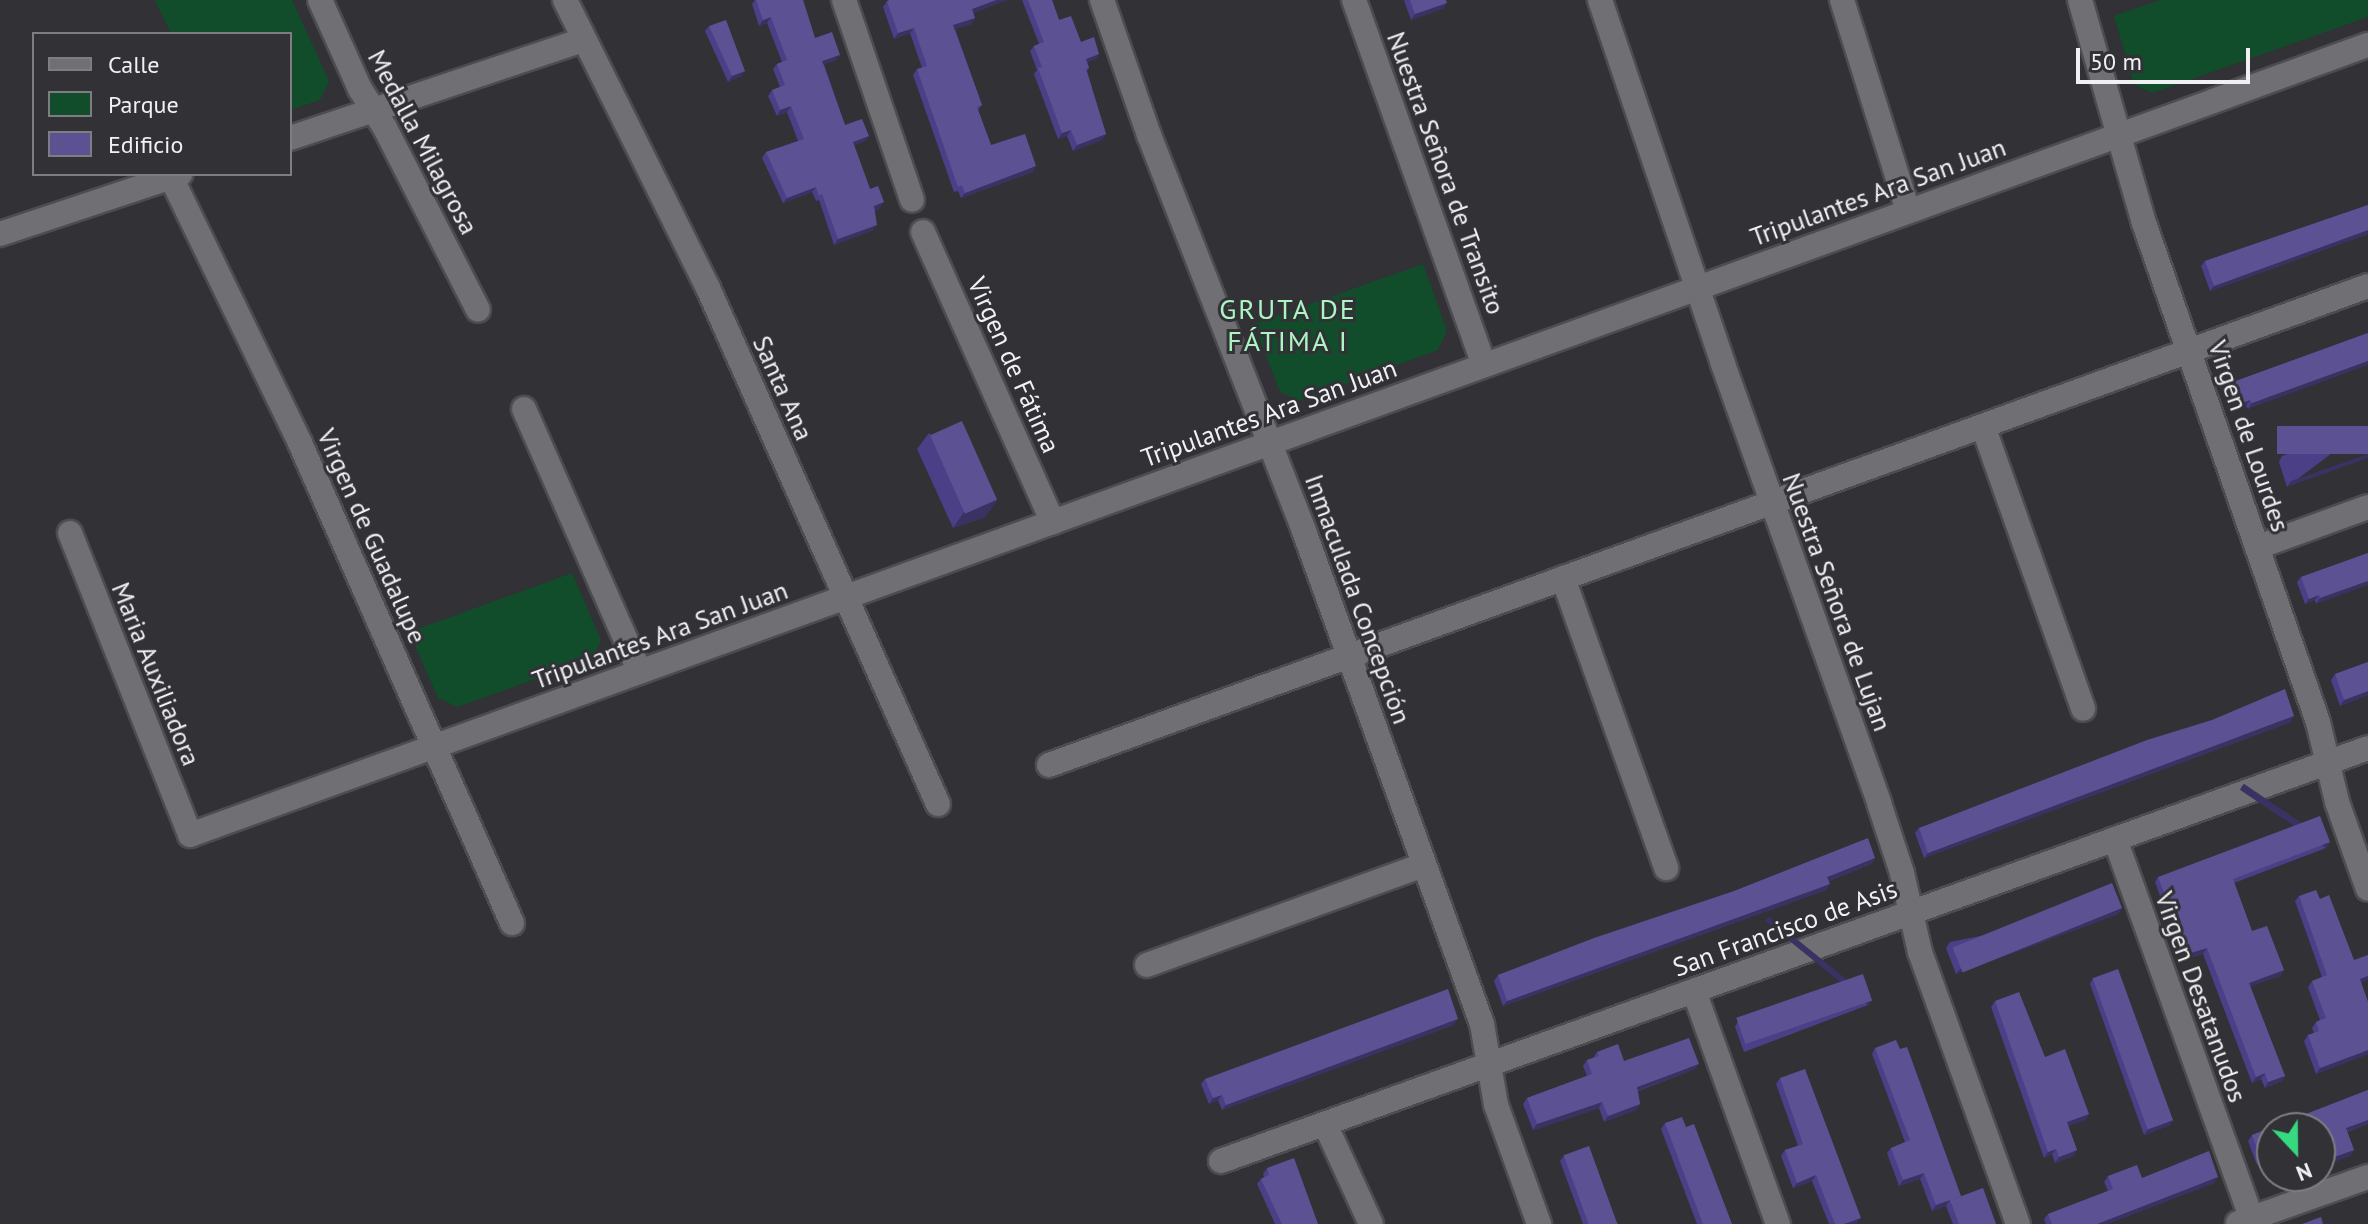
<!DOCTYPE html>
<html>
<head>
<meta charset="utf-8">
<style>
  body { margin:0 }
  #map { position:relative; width:2368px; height:1224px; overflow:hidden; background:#313136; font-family:"PT Sans",sans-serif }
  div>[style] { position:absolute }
  .green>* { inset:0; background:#114d2b }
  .roads { filter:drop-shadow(2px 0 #4d4c51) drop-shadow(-2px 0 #4d4c51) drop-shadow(0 2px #4d4c51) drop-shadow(0 -2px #4d4c51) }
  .minor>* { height:24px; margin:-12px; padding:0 12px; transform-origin:12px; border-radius:12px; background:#6f6f74 }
  .wall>* { inset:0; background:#4b3f87 }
  .shaded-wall>* { inset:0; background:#393262; transform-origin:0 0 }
  .building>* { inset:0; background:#5c5293; transform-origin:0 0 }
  span { translate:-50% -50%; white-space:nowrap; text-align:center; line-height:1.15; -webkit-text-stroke:6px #313136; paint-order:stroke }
  .street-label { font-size:26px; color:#f1f1f4 }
  .neighbourhood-label { font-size:28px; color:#acf5c3; letter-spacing:2px }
  .legend { position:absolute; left:32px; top:32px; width:260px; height:144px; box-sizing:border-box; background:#313136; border:2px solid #7e7e82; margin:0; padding:10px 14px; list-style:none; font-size:24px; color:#f1f1f4 }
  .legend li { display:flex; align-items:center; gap:16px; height:40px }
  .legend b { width:40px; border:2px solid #7e7e82 }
  .north { position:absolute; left:2256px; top:1112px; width:80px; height:80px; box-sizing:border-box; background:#313136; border:2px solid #7e7e82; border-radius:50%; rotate:158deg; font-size:22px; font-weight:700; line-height:32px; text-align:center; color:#f1f1f4 }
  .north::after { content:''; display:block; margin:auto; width:28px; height:36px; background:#36d880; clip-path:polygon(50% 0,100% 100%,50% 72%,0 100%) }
  .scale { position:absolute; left:2076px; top:48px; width:174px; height:36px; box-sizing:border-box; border:4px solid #f1f1f4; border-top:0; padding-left:10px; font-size:24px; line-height:28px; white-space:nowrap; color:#f1f1f4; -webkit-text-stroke:6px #313136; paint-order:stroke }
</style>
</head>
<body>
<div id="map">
  <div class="green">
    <div style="clip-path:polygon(155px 0,292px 0,329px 81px,320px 100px,290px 110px,290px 34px,171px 34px)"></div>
    <div style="clip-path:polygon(2160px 0,2368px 0,2368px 17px,2152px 93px,2134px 84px,2114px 16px)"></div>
    <div style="clip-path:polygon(1423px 264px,1447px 331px,1438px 350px,1299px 401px,1280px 392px,1254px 324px)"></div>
    <div style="clip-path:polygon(572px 573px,601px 640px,593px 658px,458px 707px,438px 698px,409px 632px)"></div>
  </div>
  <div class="roads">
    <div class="minor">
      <div style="left:320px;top:0;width:98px;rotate:65.8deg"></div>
      <div style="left:360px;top:89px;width:46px;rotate:57.3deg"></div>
      <div style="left:385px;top:128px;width:204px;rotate:62.9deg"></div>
      <div style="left:565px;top:0;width:322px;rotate:63.6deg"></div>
      <div style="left:708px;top:288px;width:565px;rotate:65.98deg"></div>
      <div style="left:844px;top:0;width:211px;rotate:71.2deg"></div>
      <div style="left:1102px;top:0;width:143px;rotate:70.8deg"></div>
      <div style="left:1149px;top:135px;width:425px;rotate:68.6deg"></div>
      <div style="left:1304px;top:531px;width:524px;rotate:70.15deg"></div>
      <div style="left:1482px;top:1024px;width:82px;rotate:80.2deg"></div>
      <div style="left:1496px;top:1105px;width:127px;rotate:70.1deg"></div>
      <div style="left:1354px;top:0;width:387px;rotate:70.4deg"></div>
      <div style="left:1600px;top:0;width:384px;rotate:71.3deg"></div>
      <div style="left:1723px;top:364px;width:466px;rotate:70.4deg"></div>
      <div style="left:1879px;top:803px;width:74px;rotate:71.8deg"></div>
      <div style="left:1902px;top:873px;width:81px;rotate:77.2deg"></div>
      <div style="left:1920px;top:952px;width:289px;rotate:70.2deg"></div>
      <div style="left:1842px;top:0;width:221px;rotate:72.6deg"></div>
      <div style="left:2080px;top:0;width:232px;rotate:74deg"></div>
      <div style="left:2144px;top:223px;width:528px;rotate:70.78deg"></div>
      <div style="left:2318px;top:722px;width:82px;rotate:76.6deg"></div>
      <div style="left:2337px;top:802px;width:92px;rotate:70.4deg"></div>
      <div style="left:290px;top:138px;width:309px;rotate:-18.5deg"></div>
      <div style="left:171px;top:177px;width:296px;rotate:64.1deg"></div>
      <div style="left:300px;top:443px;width:525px;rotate:66.17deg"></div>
      <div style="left:923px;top:232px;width:318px;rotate:65.9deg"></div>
      <div style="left:0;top:234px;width:190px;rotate:-18.4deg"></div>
      <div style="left:524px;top:409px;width:287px;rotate:66.2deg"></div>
      <div style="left:1983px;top:426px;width:300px;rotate:70.5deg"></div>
      <div style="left:70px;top:533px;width:325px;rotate:68.3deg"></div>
      <div style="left:190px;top:835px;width:2317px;rotate:-19.94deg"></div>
      <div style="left:2258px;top:547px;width:117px;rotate:-20deg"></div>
      <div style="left:1563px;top:578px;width:308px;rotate:70.4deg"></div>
      <div style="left:1049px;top:765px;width:1403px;rotate:-19.96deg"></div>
      <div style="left:2115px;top:839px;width:404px;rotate:70.2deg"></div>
      <div style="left:1147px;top:965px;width:294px;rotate:-19.9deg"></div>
      <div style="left:1694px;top:991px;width:248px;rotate:70.2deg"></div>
      <div style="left:1325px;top:1124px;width:110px;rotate:65.3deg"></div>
      <div style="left:1221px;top:1161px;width:1219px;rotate:-19.8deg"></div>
      <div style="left:2238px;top:1223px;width:138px;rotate:-19.5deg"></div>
    </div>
  </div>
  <div class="wall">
    <div style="clip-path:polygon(755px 0,803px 0,815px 38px,836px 60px,824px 64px,845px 125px,869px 136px,865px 141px,854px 145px,870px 189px,880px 208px,875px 210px,873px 230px,834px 245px,819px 200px,816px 201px,812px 192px,783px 203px,762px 158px,766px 152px,798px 141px,787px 112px,777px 116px,768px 96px,772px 90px,780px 87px,773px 69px,777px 64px,782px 62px,767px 23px,759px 26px,752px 4px)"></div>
    <div style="clip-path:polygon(890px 0,1007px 0,973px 13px,975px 18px,971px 24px,955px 29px,982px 105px,978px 110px,991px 145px,1033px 172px,961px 198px,958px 191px,954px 192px,913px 75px,917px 69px,922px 68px,910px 33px,894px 39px,883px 7px,887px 1px)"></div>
    <div style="clip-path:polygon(1022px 0,1052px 0,1059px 20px,1081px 42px,1099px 54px,1096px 59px,1087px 62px,1089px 68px,1087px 71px,1106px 134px,1102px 140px,1073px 151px,1067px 136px,1058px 139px,1034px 74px,1037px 70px,1030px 51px,1034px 46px,1039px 44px)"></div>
    <div style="clip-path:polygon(1404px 0,1446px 0,1444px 8px,1411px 20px)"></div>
    <div style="clip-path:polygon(709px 26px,745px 71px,741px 76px,728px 82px,705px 31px)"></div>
    <div style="clip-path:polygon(2368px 205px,2368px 234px,2210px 291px,2201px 266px,2205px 261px)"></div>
    <div style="clip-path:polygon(2368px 333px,2248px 409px,2246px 406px,2236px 409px,2229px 388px,2233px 382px)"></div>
    <div style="clip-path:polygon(2368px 426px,2287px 487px,2279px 462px,2282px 456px)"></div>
    <div style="clip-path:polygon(929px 433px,997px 500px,985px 517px,953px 528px,917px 449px)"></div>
    <div style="clip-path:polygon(2368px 553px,2316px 604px,2315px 600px,2305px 604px,2297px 582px,2301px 577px)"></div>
    <div style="clip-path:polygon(2368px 662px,2368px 695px,2340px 706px,2331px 680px,2335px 674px)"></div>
    <div style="clip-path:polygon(2291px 722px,1924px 858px,1915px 833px,1919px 828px)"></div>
    <div style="clip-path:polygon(2330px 842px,2326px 848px,2234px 883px,2252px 931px,2284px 970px,2280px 976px,2250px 986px,2285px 1076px,2282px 1081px,2265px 1088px,2261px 1079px,2252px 1083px,2203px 954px,2183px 960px,2155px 882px,2158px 877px)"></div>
    <div style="clip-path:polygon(1875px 858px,1871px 864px,1829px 881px,1826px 890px,1503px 1006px,1494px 981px,1498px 975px)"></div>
    <div style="clip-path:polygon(2299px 896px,2320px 899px,2361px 983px,2368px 1002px,2368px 1054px,2316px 1074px,2304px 1041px,2308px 1035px,2314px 1033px,2312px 1028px,2316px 1022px,2320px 1020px,2308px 987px,2312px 981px,2322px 977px,2295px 901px)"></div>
    <div style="clip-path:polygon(2122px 908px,2118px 914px,1956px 974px,1946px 948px,1950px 942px)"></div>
    <div style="clip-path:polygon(2093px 978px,2170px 1125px,2144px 1135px,2090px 984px)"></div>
    <div style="clip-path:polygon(1872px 1000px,1868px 1005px,1744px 1052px,1735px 1027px,1738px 1021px)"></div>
    <div style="clip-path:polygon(1995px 1001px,2045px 1057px,2089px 1114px,2085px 1120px,2068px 1126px,2077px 1150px,2073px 1156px,2055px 1163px,2052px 1154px,2044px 1158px,1991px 1007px)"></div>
    <div style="clip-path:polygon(1454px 1025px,1222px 1110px,1218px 1100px,1209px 1104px,1201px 1084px,1205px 1079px)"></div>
    <div style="clip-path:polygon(1875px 1048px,1961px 1196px,1996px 1224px,1953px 1224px,1946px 1206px,1932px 1211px,1920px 1179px,1899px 1186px,1887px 1153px,1891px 1148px,1905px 1142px,1872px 1054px)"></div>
    <div style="clip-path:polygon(1597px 1052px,1624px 1061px,1695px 1069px,1638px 1091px,1640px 1104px,1636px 1110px,1604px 1122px,1599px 1108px,1533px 1130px,1523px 1104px,1527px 1098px,1587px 1076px,1583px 1066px,1587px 1060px,1593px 1058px)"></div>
    <div style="clip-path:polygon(1780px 1078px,1857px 1223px,1829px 1224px,1812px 1181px,1793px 1188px,1781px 1156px,1785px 1150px,1798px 1146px,1776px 1084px)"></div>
    <div style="clip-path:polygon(2368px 1090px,2368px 1124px,2347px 1132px,2354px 1150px,2350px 1156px,2330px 1163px,2322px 1141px,2320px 1142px,2320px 1128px,2272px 1128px,2272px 1159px,2257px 1165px,2248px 1141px,2252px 1135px)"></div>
    <div style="clip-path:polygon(1665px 1123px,1686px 1127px,1732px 1224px,1697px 1224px,1661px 1129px)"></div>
    <div style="clip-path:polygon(1564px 1156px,1618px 1224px,1583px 1224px,1560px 1161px)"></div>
    <div style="clip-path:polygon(1267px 1168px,1318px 1224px,1275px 1224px,1257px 1184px,1261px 1179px,1264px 1177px,1263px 1174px)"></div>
    <div style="clip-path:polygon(2108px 1176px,2142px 1178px,2214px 1183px,2107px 1224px,2046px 1224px,2044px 1219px,2048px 1214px,2108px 1191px,2104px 1182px)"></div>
  </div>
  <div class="shaded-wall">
    <div style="clip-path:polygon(996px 0,1007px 0,968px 15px,972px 9px)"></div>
    <div style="clip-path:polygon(1447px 3px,1444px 8px,1411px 20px,1415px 14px)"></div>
    <div style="clip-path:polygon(771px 17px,767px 23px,759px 26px,763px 20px)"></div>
    <div style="clip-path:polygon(975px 18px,971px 24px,949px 31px,953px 25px)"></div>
    <div style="clip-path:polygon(914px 28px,910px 33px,894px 39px,898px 33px)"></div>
    <div style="clip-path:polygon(1099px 54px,1096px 59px,1082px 64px,1086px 59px)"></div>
    <div style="clip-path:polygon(840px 55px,836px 60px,818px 66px,822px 61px)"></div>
    <div style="clip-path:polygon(745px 71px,741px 76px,728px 82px,732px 76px)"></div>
    <div style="clip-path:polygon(791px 106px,787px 112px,777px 116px,780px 110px)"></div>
    <div style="clip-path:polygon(1071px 130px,1067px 136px,1058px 139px,1062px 133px)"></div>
    <div style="clip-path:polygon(1106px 134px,1102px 140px,1073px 151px,1077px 145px)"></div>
    <div style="clip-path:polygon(869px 136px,865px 141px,849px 147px,853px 142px)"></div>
    <div style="clip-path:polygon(1036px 166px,1033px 172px,961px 198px,965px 193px)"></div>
    <div style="clip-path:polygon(816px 187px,812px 192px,783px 203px,787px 198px)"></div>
    <div style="clip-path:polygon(884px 202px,880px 208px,870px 211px,874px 206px)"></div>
    <div style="clip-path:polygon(877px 225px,873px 230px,834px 245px,838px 239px)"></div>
    <div style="clip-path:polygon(2368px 230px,2368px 234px,2210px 291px,2214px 286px)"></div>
    <div style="clip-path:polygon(2368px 361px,2368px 365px,2248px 409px,2252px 403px)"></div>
    <div style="clip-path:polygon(2250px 400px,2246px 406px,2236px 409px,2240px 404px)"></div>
    <div style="clip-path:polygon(2368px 454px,2368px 458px,2287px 487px,2291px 481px)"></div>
    <div style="clip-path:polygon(997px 500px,985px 517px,953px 528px,964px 512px)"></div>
    <div style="clip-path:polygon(2368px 581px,2368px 585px,2316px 604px,2320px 598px)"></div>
    <div style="clip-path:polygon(2319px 595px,2315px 600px,2305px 604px,2309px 599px)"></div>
    <div style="clip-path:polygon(2368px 691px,2368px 695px,2340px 706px,2344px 700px)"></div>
    <div style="clip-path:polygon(2294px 716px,2291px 722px,1924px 858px,1928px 853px)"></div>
    <div style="left:2330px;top:842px;width:7px;height:104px;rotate:124deg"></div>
    <div style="clip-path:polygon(1875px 858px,1871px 864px,1823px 883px,1827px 877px)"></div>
    <div style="clip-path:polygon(1830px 884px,1826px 890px,1503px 1006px,1507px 1001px)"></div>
    <div style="clip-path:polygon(2122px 908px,2118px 914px,1956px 974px,1960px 969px)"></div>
    <div style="clip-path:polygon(2207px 948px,2203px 954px,2183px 960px,2187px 954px)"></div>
    <div style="clip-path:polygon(2284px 970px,2280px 976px,2245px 988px,2249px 983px)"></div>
    <div style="clip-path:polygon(2368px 976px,2368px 980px,2356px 985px,2360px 979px)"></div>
    <div style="left:1872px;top:1000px;width:6px;height:133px;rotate:129deg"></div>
    <div style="clip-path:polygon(1458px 1019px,1454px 1025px,1222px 1110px,1226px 1105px)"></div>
    <div style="clip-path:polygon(2368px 1050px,2368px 1054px,2316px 1074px,2320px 1068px)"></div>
    <div style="clip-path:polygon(1699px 1064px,1695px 1069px,1633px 1092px,1637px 1087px)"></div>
    <div style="clip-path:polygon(2265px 1073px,2261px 1079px,2252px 1083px,2256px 1077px)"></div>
    <div style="clip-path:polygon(2285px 1076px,2282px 1081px,2265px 1088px,2268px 1082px)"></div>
    <div style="clip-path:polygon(1222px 1095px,1218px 1100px,1209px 1104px,1213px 1098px)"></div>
    <div style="clip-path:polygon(1602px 1102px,1599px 1108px,1533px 1130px,1537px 1124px)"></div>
    <div style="clip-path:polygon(1640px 1104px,1636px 1110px,1604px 1122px,1608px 1116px)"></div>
    <div style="clip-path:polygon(2089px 1114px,2085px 1120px,2063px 1128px,2067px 1122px)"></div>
    <div style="clip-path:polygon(2174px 1120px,2170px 1125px,2144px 1135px,2148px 1129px)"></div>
    <div style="clip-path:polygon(2368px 1120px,2368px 1124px,2342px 1133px,2346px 1128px)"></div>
    <div style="clip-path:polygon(2056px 1149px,2052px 1154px,2044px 1158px,2048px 1152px)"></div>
    <div style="clip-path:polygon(2077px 1150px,2073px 1156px,2055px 1163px,2059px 1157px)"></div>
    <div style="clip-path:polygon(2354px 1150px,2350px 1156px,2330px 1163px,2334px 1157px)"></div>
    <div style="clip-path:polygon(2272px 1155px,2272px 1159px,2257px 1165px,2261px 1159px)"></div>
    <div style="clip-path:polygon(1924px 1173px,1920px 1179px,1899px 1186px,1903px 1180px)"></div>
    <div style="clip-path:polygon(1816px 1175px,1812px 1181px,1793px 1188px,1797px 1183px)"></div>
    <div style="clip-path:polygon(2218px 1177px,2214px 1183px,2107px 1224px,2097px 1224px)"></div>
    <div style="clip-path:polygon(1950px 1200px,1946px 1206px,1932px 1211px,1936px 1205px)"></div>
    <div style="clip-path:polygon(1861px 1218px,1855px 1224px,1844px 1224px)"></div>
  </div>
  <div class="building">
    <div style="clip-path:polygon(756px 0,803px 0,815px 38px,832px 32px,840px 55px,822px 61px,845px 125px,862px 119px,869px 136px,853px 142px,870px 189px,878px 186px,884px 202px,874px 206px,877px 225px,838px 239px,822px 194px,819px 196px,816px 187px,787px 198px,766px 152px,804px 139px,791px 106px,780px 110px,772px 90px,785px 85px,777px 64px,787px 60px,771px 17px,763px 20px)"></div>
    <div style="clip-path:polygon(890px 0,996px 0,972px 9px,975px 18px,953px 25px,982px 105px,977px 107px,991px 145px,1025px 134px,1036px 166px,965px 193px,962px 185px,958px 187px,917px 69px,927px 66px,914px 28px,898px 33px,887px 1px)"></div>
    <div style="clip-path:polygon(1028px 0,1052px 0,1059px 20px,1071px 16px,1081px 42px,1094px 37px,1099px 54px,1086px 59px,1089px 68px,1086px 69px,1106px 134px,1077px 145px,1071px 130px,1062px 133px,1038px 68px,1042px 67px,1034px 46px,1044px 42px)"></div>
    <div style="clip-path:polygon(1410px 0,1446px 0,1447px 3px,1415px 14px)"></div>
    <div style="clip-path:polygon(726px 20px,745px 71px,732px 76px,709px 26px)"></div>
    <div style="clip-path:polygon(2368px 205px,2368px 230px,2214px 286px,2205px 261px)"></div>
    <div style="clip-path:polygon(2368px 333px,2368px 361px,2252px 403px,2250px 400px,2240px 404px,2233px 382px)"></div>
    <div style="left:962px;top:421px;width:86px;height:35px;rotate:66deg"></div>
    <div style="left:2368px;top:426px;width:28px;height:91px;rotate:90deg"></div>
    <div style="clip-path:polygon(2368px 553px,2368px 581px,2320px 598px,2319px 595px,2309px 599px,2301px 577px)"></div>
    <div style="clip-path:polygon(2368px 662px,2368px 691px,2344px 700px,2335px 674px)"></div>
    <div style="clip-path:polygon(2285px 689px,2294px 716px,1928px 853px,1919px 828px,2147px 740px,2212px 720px)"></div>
    <div style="clip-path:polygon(2320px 816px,2330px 842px,2233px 879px,2252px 931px,2267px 926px,2284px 970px,2249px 983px,2285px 1076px,2268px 1082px,2265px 1073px,2256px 1077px,2207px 948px,2187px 954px,2158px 877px)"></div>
    <div style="clip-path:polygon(1868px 838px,1875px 858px,1827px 877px,1830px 884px,1507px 1001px,1498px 975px,1594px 938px,1734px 891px)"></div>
    <div style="left:2112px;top:883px;width:27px;height:172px;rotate:68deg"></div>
    <div style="clip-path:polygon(2316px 890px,2320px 899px,2329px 895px,2354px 960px,2368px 955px,2368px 976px,2360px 979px,2368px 1002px,2368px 1050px,2320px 1068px,2308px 1035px,2319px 1031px,2316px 1022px,2326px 1018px,2312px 981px,2327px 975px,2299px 896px)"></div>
    <div style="left:2118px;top:969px;width:161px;height:27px;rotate:70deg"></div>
    <div style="left:1863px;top:974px;width:28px;height:134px;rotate:71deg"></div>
    <div style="clip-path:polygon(1448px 989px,1458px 1019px,1226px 1105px,1222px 1095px,1213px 1098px,1205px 1079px)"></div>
    <div style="clip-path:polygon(2019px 992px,2045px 1057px,2065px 1049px,2089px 1114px,2067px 1122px,2077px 1150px,2059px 1157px,2056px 1149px,2048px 1152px,1995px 1001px)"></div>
    <div style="clip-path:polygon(1689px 1038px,1699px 1064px,1637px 1087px,1640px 1104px,1608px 1116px,1602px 1102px,1537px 1124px,1527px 1098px,1592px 1074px,1587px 1060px,1599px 1056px,1597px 1052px,1618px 1044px,1624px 1061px)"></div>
    <div style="clip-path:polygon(1896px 1040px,1900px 1049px,1907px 1047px,1961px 1196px,1951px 1200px,1983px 1188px,1996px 1224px,1959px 1224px,1950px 1200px,1936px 1205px,1924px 1173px,1903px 1180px,1891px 1148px,1910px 1140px,1875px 1048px)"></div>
    <div style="clip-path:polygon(1805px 1069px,1861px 1218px,1844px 1224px,1835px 1224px,1816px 1175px,1797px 1183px,1785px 1150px,1803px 1144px,1780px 1078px)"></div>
    <div style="clip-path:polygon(2368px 1090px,2368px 1120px,2346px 1128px,2354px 1150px,2334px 1157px,2326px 1136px,2320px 1138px,2320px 1128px,2272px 1128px,2272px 1155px,2261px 1159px,2252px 1135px)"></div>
    <div style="clip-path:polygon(1682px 1117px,1686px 1127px,1694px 1124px,1732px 1224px,1703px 1224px,1665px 1123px)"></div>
    <div style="left:1589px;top:1146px;width:83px;height:27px;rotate:70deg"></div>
    <div style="clip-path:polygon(2209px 1151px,2218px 1177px,2097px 1224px,2052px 1224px,2048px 1214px,2113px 1189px,2108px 1176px,2137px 1165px,2142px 1178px)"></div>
    <div style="clip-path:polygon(1294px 1158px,1318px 1224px,1282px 1224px,1261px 1179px,1269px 1175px,1267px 1168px)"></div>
    <div style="clip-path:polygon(2321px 1217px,2323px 1224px,2302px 1224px)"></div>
  </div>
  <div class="street-label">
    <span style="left:423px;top:142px;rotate:62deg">Medalla Milagrosa</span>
    <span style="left:1446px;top:173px;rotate:70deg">Nuestra Señora de Transito</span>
    <span style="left:1878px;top:192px;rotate:-20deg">Tripulantes Ara San Juan</span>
    <span style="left:1014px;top:365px;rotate:66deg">Virgen de Fátima</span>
    <span style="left:783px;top:388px;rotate:66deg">Santa Ana</span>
    <span style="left:1269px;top:413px;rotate:-20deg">Tripulantes Ara San Juan</span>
    <span style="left:2249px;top:436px;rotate:71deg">Virgen de Lourdes</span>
    <span style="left:372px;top:536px;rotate:66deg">Virgen de Guadalupe</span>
    <span style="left:1358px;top:599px;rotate:70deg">Inmaculada Concepción</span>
    <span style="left:1837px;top:602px;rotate:70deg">Nuestra Señora de Lujan</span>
    <span style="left:660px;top:635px;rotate:-20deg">Tripulantes Ara San Juan</span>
    <span style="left:156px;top:674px;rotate:68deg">Maria Auxiliadora</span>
    <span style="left:1785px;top:928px;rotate:-20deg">San Francisco de Asis</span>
    <span style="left:2201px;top:997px;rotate:70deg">Virgen Desatanudos</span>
  </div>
  <div class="neighbourhood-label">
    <span style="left:1288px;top:325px">GRUTA DE<br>FÁTIMA I</span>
  </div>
  <ul class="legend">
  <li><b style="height:10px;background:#6f6f74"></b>Calle</li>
  <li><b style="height:22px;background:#114d2b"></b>Parque</li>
  <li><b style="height:22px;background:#5c5293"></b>Edificio</li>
  </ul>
  <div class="north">N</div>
  <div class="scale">50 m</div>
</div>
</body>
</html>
